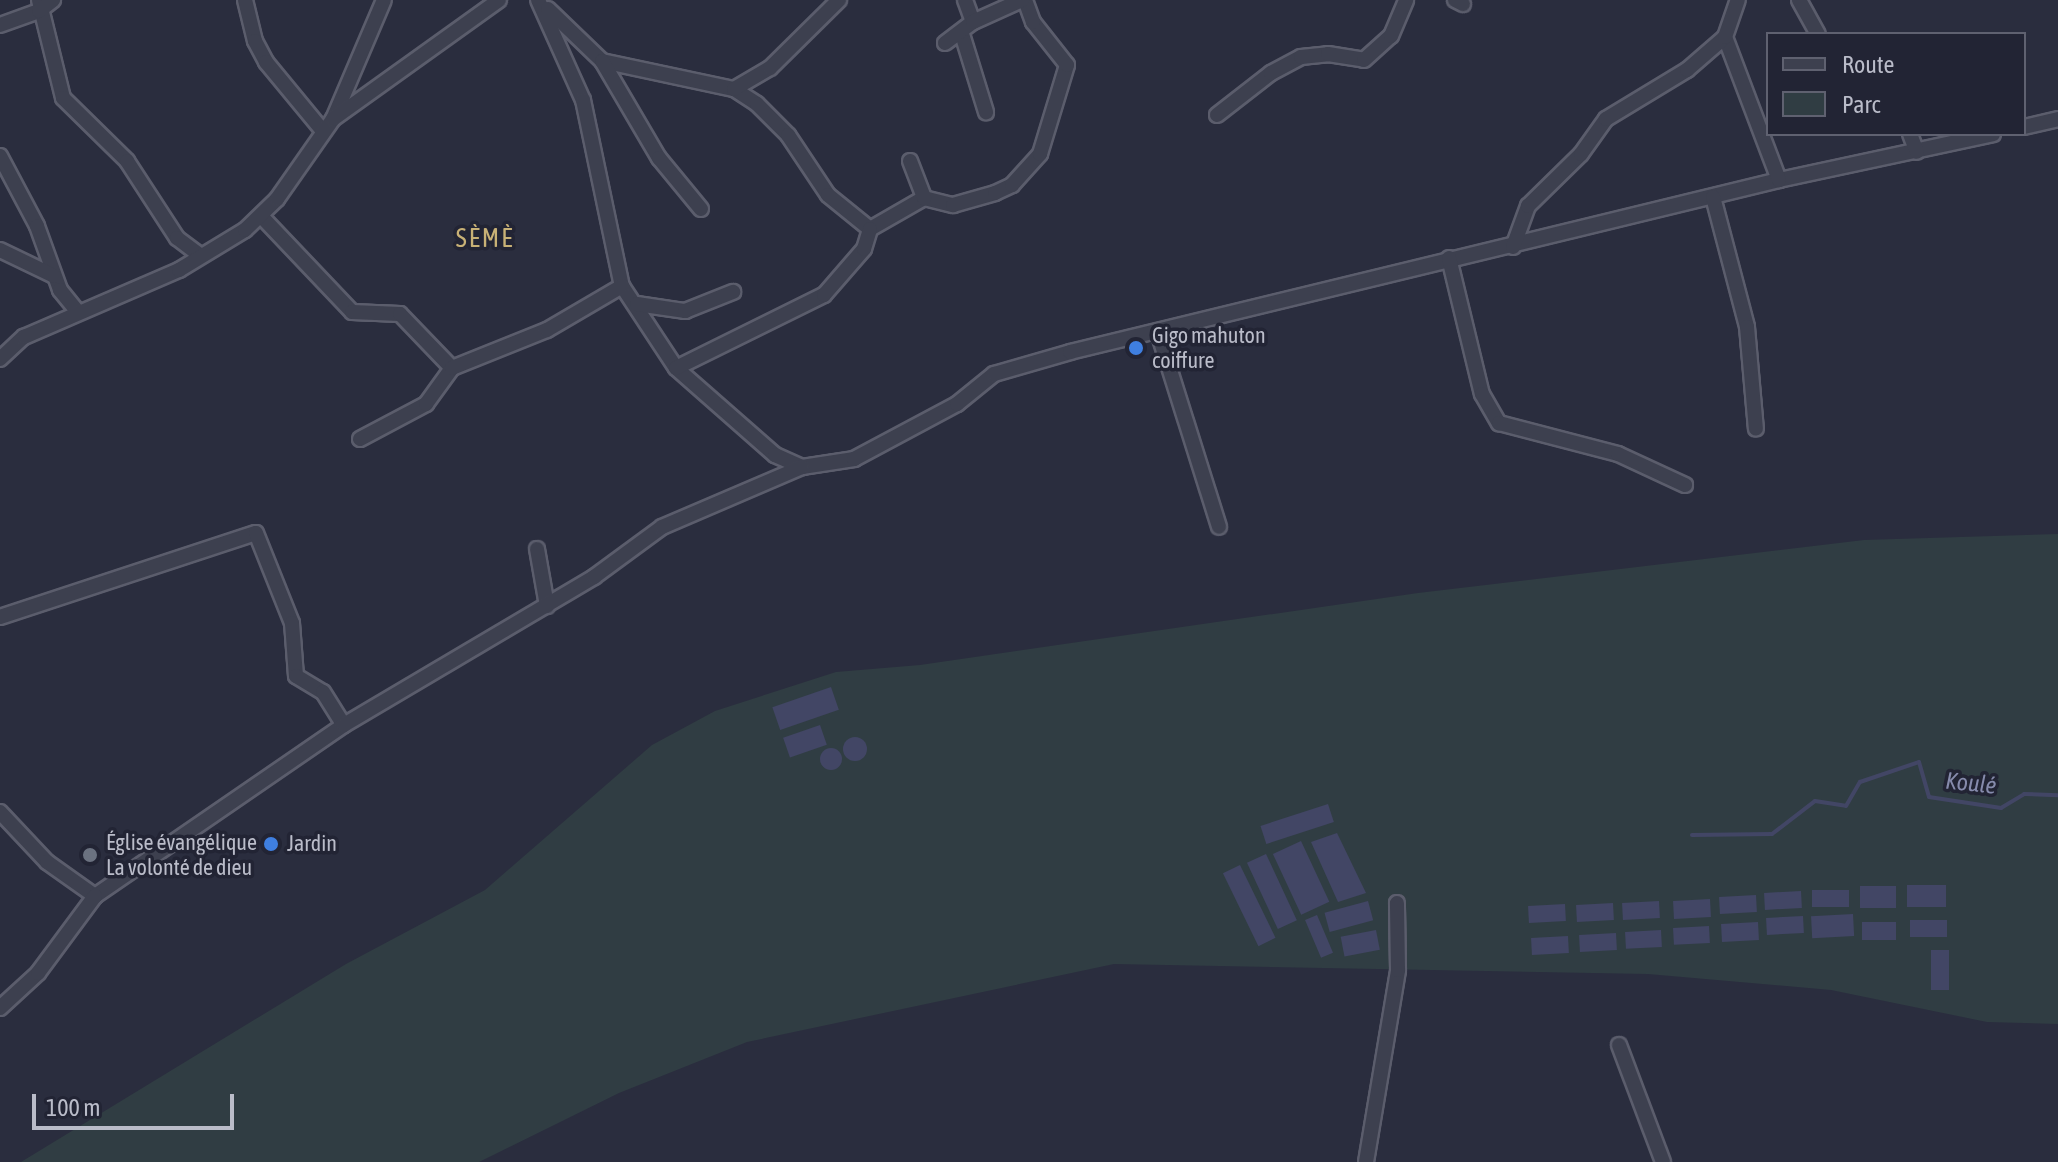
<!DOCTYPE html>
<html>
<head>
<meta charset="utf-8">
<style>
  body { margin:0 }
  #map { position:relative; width:2058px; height:1162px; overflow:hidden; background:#2a2d3e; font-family:"Asap Condensed",sans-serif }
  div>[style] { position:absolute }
  .green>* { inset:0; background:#303d43 }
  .water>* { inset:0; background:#424665; transform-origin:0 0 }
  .round { border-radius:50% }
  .stream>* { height:4px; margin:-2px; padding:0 2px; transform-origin:2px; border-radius:2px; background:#424665 }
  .roads { filter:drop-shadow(2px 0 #5b5d6c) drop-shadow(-2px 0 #5b5d6c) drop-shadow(0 2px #5b5d6c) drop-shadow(0 -2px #5b5d6c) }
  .minor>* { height:14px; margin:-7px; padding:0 7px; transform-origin:7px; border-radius:7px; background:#3d404f }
  .dots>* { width:22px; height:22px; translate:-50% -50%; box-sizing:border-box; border:4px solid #222434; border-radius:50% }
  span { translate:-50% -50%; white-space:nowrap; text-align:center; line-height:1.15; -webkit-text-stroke:7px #222434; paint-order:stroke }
  .poi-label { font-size:22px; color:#babcc9 }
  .left { translate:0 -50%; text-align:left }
  .water-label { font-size:24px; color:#868bac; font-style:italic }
  .quarter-label { font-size:26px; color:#c8b176; letter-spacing:2px }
  .legend { position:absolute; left:1766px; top:32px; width:260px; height:104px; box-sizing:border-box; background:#222434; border:2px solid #5f6170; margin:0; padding:10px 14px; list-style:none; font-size:24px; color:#babcc9 }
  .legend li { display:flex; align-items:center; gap:16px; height:40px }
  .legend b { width:40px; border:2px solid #5f6170 }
  .scale { position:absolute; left:32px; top:1094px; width:202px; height:36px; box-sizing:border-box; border:4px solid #babcc9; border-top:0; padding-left:10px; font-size:24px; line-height:28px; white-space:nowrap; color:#babcc9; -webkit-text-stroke:6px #222434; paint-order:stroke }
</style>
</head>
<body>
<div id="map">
  <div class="green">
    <div style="clip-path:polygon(2058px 534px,2058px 1024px,1987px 1022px,1831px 990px,1648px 974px,1114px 964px,747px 1042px,619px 1093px,479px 1162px,21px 1162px,346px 964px,485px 890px,652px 745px,715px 711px,836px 672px,920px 665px,1418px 593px,1864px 540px)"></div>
  </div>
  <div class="water">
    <div style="left:831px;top:687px;width:24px;height:62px;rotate:71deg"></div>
    <div style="left:820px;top:725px;width:21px;height:39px;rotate:71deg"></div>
    <div class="round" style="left:843px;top:737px;width:24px;height:24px"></div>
    <div class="round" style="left:820px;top:748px;width:22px;height:22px"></div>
    <div style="left:1328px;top:804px;width:19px;height:71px;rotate:72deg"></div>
    <div style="clip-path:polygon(1337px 833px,1366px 893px,1338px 902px,1311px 842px)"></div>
    <div style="left:1301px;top:841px;width:67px;height:31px;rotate:65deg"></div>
    <div style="left:1266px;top:854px;width:73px;height:21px;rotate:65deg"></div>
    <div style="left:1240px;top:865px;width:81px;height:19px;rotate:64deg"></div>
    <div style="left:1946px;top:885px;width:22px;height:39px;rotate:90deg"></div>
    <div style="left:1860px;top:886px;width:36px;height:22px"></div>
    <div style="left:1849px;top:890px;width:17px;height:37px;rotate:90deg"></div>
    <div style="left:1801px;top:891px;width:17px;height:37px;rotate:87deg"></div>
    <div style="left:1756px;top:895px;width:17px;height:37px;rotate:87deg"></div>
    <div style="left:1710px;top:899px;width:18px;height:37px;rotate:87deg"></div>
    <div style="left:1368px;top:901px;width:20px;height:45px;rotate:75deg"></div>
    <div style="left:1659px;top:901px;width:17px;height:37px;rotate:87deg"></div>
    <div style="left:1613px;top:903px;width:17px;height:37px;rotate:87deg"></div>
    <div style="left:1565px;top:904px;width:17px;height:37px;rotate:87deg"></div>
    <div style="left:1853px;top:914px;width:22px;height:42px;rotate:87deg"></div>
    <div style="left:1317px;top:915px;width:41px;height:13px;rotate:67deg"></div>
    <div style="left:1803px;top:916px;width:17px;height:37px;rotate:87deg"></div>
    <div style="left:1947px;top:920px;width:17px;height:37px;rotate:90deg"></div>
    <div style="left:1758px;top:922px;width:18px;height:37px;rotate:87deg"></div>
    <div style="left:1862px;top:922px;width:34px;height:18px"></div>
    <div style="left:1709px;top:926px;width:17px;height:36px;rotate:87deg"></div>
    <div style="left:1376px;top:930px;width:20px;height:36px;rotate:79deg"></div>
    <div style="left:1661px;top:930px;width:17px;height:36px;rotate:87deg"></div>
    <div style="left:1616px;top:933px;width:17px;height:37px;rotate:87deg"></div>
    <div style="left:1568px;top:936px;width:17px;height:37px;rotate:87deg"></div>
    <div style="left:1931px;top:950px;width:18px;height:40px"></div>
  </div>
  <div class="stream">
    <div style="left:1692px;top:835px;width:80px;rotate:-0.7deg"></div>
    <div style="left:1772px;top:834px;width:54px;rotate:-37.5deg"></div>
    <div style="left:1815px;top:801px;width:31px;rotate:9deg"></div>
    <div style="left:1846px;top:806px;width:28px;rotate:-60deg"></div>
    <div style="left:1860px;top:782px;width:62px;rotate:-18.7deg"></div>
    <div style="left:1919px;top:762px;width:36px;rotate:74deg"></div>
    <div style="left:1929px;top:797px;width:73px;rotate:8.7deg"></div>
    <div style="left:2001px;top:808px;width:27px;rotate:-31deg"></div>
    <div style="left:2024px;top:794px;width:34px;rotate:2deg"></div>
  </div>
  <div class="roads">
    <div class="minor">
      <div style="left:39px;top:0;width:101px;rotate:76.2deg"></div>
      <div style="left:63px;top:98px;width:90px;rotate:44.5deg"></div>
      <div style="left:127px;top:161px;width:92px;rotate:57deg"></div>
      <div style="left:177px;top:238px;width:26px;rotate:37deg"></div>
      <div style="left:245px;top:0;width:42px;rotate:76.3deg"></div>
      <div style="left:255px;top:41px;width:24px;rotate:62deg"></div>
      <div style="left:266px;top:62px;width:88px;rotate:50.5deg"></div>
      <div style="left:538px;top:0;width:110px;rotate:65.8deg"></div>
      <div style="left:583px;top:100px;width:190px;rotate:78.2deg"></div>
      <div style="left:622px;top:286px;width:98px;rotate:56.6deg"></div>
      <div style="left:676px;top:368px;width:132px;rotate:41.3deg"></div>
      <div style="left:775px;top:455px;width:30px;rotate:24deg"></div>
      <div style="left:802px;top:467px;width:53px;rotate:-8.7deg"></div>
      <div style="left:854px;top:459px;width:117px;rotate:-28.1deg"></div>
      <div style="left:957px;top:404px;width:48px;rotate:-39deg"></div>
      <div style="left:994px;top:374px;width:79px;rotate:-16.1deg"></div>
      <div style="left:1070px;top:352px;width:730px;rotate:-13.64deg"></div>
      <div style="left:1779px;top:180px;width:219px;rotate:-12.1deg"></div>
      <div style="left:965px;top:0;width:23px;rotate:70deg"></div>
      <div style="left:1455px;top:0;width:9px;rotate:27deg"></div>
      <div style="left:1799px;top:0;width:39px;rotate:61deg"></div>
      <div style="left:548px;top:9px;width:75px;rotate:43.9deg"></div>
      <div style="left:602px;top:61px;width:135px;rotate:12deg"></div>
      <div style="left:734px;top:89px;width:27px;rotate:33deg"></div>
      <div style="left:757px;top:104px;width:44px;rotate:45deg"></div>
      <div style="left:788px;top:135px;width:72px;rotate:56.3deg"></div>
      <div style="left:828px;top:195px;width:54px;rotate:39deg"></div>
      <div style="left:870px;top:229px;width:62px;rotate:-29.9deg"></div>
      <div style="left:924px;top:198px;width:30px;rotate:14deg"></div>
      <div style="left:953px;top:205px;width:44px;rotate:-15.9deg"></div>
      <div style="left:995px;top:193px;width:19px;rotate:-25deg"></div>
      <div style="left:1012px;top:185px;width:42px;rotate:-47.9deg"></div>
      <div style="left:1040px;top:154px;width:93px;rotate:-73.1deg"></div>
      <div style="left:1067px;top:65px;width:55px;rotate:-128.3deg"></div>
      <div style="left:1033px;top:22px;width:23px;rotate:-110deg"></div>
      <div style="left:0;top:25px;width:41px;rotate:-19.7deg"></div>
      <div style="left:39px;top:11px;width:18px;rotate:-38deg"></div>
      <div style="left:962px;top:34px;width:82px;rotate:72.9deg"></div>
      <div style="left:1725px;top:37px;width:153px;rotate:69.3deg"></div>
      <div style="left:945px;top:43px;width:35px;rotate:-37deg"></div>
      <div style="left:973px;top:22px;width:54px;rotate:-24.2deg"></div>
      <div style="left:602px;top:61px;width:113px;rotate:59.6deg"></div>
      <div style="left:659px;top:158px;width:66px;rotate:50.5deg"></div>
      <div style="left:734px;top:89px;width:42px;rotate:-30.3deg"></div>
      <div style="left:770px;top:68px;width:97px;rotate:-44.6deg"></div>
      <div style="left:1217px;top:115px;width:68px;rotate:-37.9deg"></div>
      <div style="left:1271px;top:73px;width:34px;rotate:-28deg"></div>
      <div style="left:1301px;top:57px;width:27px;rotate:-6deg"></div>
      <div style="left:1328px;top:54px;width:36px;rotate:9deg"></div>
      <div style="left:1364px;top:60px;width:36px;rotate:-42deg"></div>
      <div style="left:1391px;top:36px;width:39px;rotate:-67deg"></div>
      <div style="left:334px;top:117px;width:127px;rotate:-66.9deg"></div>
      <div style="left:2024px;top:127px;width:35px;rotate:-13deg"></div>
      <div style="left:1910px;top:134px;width:19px;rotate:69deg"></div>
      <div style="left:0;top:156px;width:79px;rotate:62.1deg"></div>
      <div style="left:37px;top:226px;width:68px;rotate:70.2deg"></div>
      <div style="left:60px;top:290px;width:26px;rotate:51deg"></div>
      <div style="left:910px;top:161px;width:40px;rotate:69deg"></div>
      <div style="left:1713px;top:197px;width:134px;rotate:75.3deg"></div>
      <div style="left:1747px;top:327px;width:102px;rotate:85deg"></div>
      <div style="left:262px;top:217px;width:131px;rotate:46.5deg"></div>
      <div style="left:352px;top:312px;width:48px;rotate:2.4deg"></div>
      <div style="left:400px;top:314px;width:75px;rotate:46.1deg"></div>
      <div style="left:1513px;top:247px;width:44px;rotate:-69.9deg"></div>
      <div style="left:1528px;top:206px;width:74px;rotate:-44.5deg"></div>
      <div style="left:1581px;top:154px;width:43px;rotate:-54.5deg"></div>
      <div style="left:1606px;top:119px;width:95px;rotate:-31.2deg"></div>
      <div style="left:1687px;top:70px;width:50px;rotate:-41deg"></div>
      <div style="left:1725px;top:37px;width:39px;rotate:-71deg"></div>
      <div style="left:0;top:250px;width:60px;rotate:25.7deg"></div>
      <div style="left:1449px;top:258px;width:140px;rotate:76.4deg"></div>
      <div style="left:1482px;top:394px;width:34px;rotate:60deg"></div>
      <div style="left:1499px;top:423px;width:123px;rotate:14.6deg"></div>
      <div style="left:1618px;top:454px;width:74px;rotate:24.8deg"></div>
      <div style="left:637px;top:304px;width:49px;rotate:8.3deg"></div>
      <div style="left:685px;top:311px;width:52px;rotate:-21.6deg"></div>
      <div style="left:1158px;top:332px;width:204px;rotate:72.6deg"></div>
      <div style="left:0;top:359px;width:33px;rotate:-43deg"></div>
      <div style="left:24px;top:337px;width:169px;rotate:-23.4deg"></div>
      <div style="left:179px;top:270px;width:77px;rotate:-31.2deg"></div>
      <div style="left:245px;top:230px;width:45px;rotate:-44.1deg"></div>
      <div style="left:277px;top:199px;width:98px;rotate:-55deg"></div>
      <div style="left:333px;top:119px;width:204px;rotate:-35.6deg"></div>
      <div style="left:676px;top:368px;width:165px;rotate:-26.3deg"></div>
      <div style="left:824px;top:295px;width:61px;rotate:-49deg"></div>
      <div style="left:864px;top:249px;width:21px;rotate:-73deg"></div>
      <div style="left:360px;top:439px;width:75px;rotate:-27.9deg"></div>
      <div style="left:426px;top:404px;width:44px;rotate:-54.2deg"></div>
      <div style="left:452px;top:368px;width:102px;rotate:-21.8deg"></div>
      <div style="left:547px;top:330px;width:87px;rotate:-30.4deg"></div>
      <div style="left:537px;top:549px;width:58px;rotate:80deg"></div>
      <div style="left:0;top:617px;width:269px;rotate:-18.2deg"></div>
      <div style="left:256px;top:533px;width:97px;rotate:68.2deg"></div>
      <div style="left:292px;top:623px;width:53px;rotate:85.7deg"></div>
      <div style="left:296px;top:676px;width:31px;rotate:31deg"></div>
      <div style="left:323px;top:692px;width:39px;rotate:58deg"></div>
      <div style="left:0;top:812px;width:69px;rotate:46.8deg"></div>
      <div style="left:47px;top:862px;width:59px;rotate:35.3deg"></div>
      <div style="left:95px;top:896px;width:302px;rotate:-34.5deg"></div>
      <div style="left:344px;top:725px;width:291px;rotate:-30.6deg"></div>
      <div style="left:594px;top:577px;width:84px;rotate:-36.3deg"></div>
      <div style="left:662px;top:527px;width:152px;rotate:-23.2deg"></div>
      <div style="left:0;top:1008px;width:52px;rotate:-42.6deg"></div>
      <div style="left:38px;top:973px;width:96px;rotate:-53.5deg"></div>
      <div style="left:1619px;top:1045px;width:125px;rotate:69.4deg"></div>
      <div style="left:1366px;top:1162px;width:195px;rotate:-80.5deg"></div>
      <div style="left:1398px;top:970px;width:67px;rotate:-90.9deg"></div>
    </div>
  </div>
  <div class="dots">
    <div style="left:1136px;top:348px;background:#3f7fe0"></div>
    <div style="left:271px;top:844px;background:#3f7fe0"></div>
    <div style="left:90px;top:855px;background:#6b7280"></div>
  </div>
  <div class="poi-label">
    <span class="left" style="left:1152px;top:348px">Gigo mahuton<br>coiffure</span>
    <span class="left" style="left:106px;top:855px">Église évangélique<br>La volonté de dieu</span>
    <span class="left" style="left:287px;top:844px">Jardin</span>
  </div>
  <div class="water-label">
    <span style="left:1971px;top:783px;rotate:6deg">Koulé</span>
  </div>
  <div class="quarter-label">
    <span style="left:485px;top:239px">SÈMÈ</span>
  </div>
  <ul class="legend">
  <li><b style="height:10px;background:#3d404f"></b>Route</li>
  <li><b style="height:22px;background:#303d43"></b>Parc</li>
  </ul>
  <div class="scale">100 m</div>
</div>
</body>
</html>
